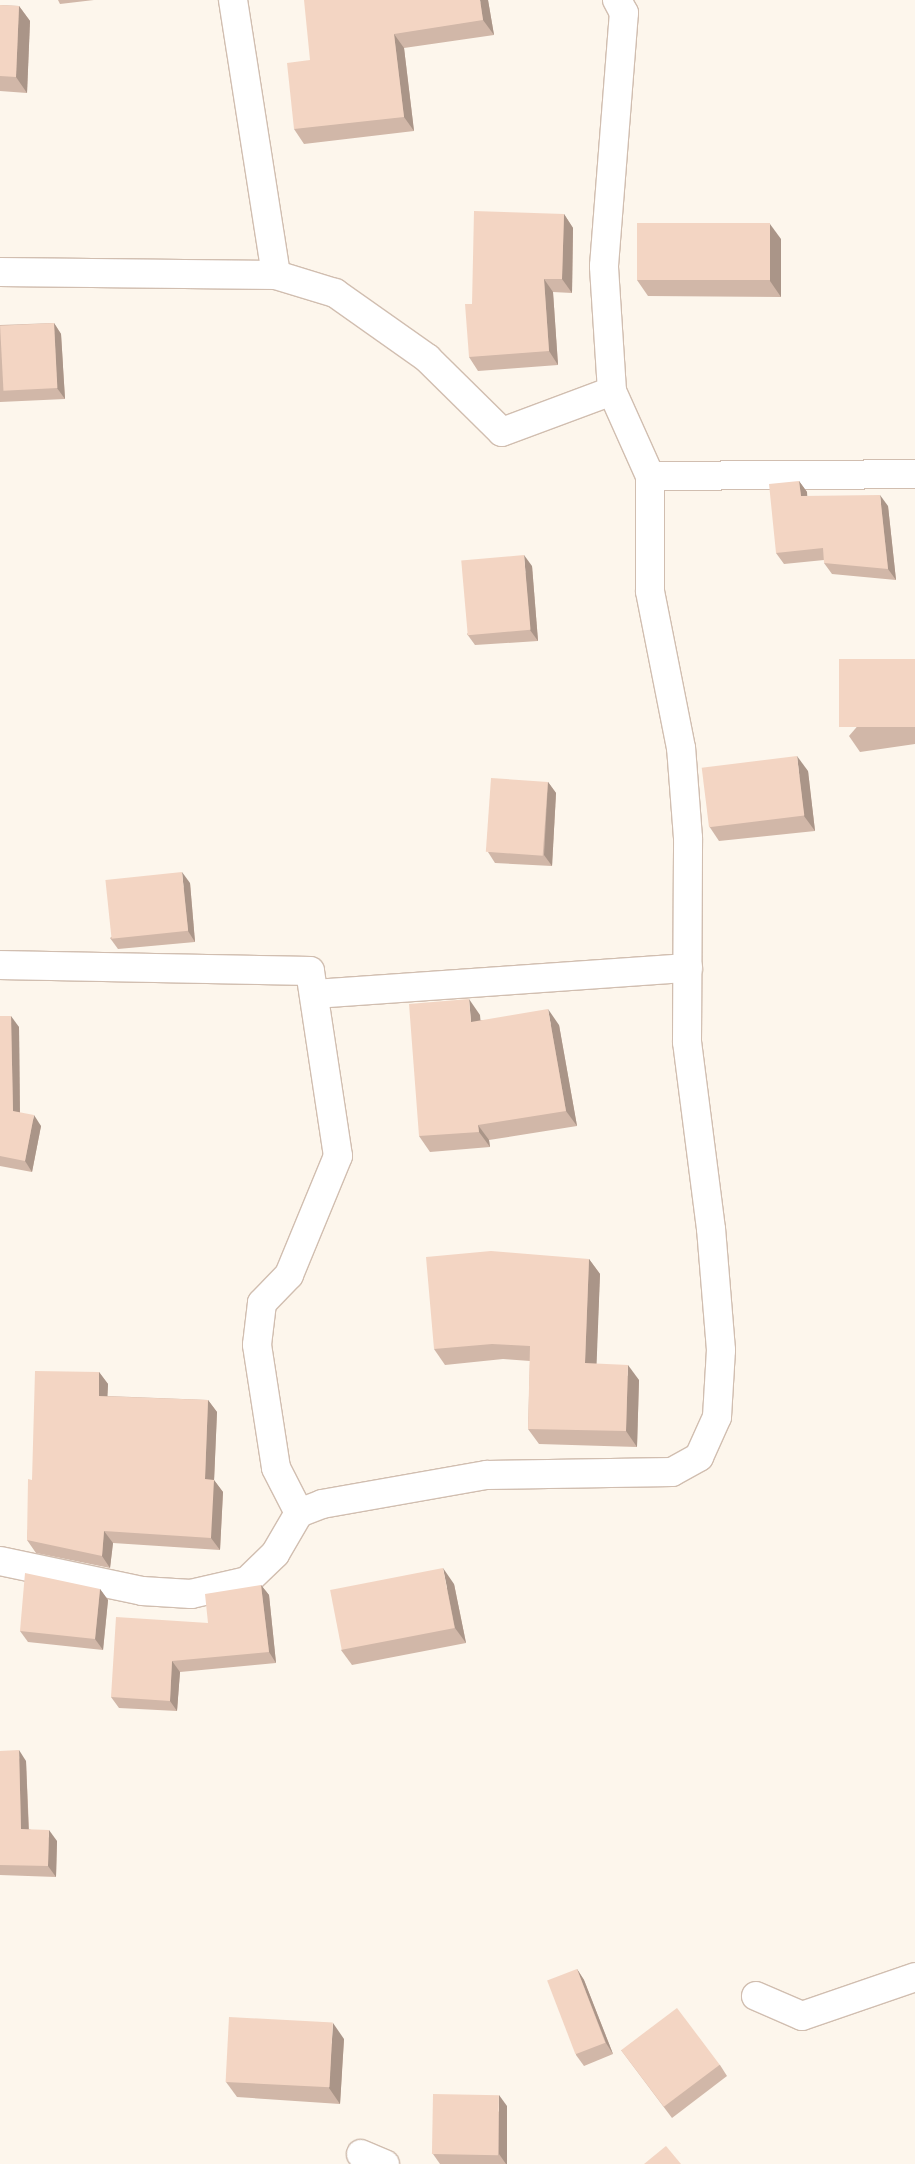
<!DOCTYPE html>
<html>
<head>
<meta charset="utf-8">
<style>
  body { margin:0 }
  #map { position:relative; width:915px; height:2164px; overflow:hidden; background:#fdf6ec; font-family:"Work Sans",sans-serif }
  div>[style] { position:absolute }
  .roads { filter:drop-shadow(1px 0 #d1beb0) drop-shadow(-1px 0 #d1beb0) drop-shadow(0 1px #d1beb0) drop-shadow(0 -1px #d1beb0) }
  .minor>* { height:28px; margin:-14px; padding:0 14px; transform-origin:14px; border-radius:14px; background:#fff }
  .wall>* { inset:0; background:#d1b7a8 }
  .shaded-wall>* { inset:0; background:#aa9588 }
  .building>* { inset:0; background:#f3d5c3; transform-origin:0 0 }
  span { translate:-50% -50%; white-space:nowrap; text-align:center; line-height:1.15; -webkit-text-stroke:4px #fffaf3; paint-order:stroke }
</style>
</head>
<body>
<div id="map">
  <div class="roads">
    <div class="minor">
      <div style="left:233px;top:0;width:278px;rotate:81.1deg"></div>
      <div style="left:0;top:272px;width:276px;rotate:0.6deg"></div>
      <div style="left:276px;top:275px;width:62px;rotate:17deg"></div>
      <div style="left:335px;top:293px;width:113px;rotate:35.2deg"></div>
      <div style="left:427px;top:358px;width:105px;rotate:44.6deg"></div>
      <div style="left:502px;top:432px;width:117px;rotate:-20.4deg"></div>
      <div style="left:650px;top:476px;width:265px;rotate:-0.4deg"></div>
      <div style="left:0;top:965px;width:310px;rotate:1.1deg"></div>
      <div style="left:310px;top:971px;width:187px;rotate:81.4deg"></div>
      <div style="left:338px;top:1156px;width:129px;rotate:112.4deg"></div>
      <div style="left:289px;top:1275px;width:39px;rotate:134deg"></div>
      <div style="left:262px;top:1303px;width:42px;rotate:96.8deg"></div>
      <div style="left:257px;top:1345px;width:124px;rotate:81.2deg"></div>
      <div style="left:276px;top:1468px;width:51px;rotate:62.9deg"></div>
      <div style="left:314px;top:994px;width:375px;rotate:-4deg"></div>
      <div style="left:0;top:1561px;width:145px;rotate:11.9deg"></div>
      <div style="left:142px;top:1591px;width:49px;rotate:3.5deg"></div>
      <div style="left:191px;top:1594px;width:57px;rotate:-13.1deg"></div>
      <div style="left:247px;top:1581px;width:39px;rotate:-44deg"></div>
      <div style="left:275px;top:1554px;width:48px;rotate:-59.7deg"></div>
      <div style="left:299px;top:1513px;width:25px;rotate:-21deg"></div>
      <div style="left:322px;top:1504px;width:168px;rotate:-10deg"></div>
      <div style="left:487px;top:1475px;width:185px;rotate:-0.9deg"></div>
      <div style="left:672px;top:1472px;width:31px;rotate:-29deg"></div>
      <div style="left:699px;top:1457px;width:44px;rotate:-65.8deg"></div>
      <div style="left:717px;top:1417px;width:67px;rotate:-86.6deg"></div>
      <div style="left:721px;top:1350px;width:121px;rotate:-94.7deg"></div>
      <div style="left:711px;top:1229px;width:189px;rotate:-97.3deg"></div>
      <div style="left:687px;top:1042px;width:204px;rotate:-89.7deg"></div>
      <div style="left:688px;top:838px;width:90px;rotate:-94.4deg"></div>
      <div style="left:681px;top:748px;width:160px;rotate:-101.2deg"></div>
      <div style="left:650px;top:591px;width:115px;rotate:-90deg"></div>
      <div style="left:650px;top:476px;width:93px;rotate:-114.1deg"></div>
      <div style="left:612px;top:391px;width:125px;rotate:-93.7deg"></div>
      <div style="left:604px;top:266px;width:254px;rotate:-85.5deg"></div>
      <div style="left:624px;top:13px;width:15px;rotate:-118deg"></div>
      <div style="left:756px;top:1996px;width:50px;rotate:23.5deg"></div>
      <div style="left:802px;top:2016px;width:120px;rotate:-19deg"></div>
      <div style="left:361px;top:2154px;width:26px;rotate:23deg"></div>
    </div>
  </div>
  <div class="wall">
    <div style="clip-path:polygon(58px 0,94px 0,60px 4px)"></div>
    <div style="clip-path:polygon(488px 0,494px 35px,404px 48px,414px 131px,304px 144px,294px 129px,310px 60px)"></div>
    <div style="clip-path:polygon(0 5px,19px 6px,30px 21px,27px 93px,0 91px)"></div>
    <div style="clip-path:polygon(564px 214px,573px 228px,572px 293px,553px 292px,558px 365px,478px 371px,469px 357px,472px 304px)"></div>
    <div style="clip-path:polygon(781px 239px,781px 297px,648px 296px,637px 280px)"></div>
    <div style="clip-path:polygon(54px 323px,61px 334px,65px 399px,0 402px,0 325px)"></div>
    <div style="clip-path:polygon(799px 481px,807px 492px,807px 496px,888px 506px,896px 580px,832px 574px,824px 563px,824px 560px,784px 564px,776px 553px)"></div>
    <div style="clip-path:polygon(532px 566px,538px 641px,475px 645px,467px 634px)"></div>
    <div style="clip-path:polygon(915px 659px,915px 744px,860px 752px,849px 736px)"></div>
    <div style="clip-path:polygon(808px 771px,815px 831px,719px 841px,709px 826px)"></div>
    <div style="clip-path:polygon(548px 782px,556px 793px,552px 866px,495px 863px,488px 852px)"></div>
    <div style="clip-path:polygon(190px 883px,195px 942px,118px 949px,110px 938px)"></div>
    <div style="clip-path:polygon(480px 1015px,480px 1020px,559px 1025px,577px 1126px,489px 1140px,490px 1147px,430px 1152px,419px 1136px)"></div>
    <div style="clip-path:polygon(0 1016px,19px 1027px,20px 1113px,41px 1126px,32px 1172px,0 1166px)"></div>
    <div style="clip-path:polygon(589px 1259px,600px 1274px,596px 1364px,639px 1380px,637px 1447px,539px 1444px,528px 1429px,530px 1361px,503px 1359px,445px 1365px,434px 1349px)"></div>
    <div style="clip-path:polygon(99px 1372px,108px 1384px,107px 1396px,208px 1400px,217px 1412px,214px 1480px,223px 1492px,220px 1550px,113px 1543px,110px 1568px,36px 1553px,27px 1540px,32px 1480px)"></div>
    <div style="clip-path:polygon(454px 1584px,466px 1643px,352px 1665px,341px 1650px)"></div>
    <div style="clip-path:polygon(261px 1585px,269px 1595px,276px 1663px,180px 1672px,177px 1711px,119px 1708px,111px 1697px,208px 1623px)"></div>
    <div style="clip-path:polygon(100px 1589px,108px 1600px,103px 1650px,28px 1642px,20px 1631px)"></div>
    <div style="clip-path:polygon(0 1751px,26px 1761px,29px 1829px,57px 1841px,56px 1877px,0 1875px)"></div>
    <div style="clip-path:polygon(577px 1969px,584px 1980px,613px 2054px,584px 2066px,576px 2055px)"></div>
    <div style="clip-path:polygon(344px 2039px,340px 2104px,237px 2097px,226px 2082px)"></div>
    <div style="clip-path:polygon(621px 2050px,720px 2065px,727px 2076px,672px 2118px)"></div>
    <div style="clip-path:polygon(507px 2106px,507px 2164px,440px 2164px,433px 2154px)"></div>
  </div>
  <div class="shaded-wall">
    <div style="clip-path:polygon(480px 0,488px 0,494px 35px,483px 20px)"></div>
    <div style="clip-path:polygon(19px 6px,30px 21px,27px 93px,16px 77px)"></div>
    <div style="clip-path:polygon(394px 34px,404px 48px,414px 131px,404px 117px)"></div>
    <div style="clip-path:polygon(564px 214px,573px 228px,572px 293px,562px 279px)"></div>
    <div style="clip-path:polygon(770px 224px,781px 239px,781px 297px,770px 281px)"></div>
    <div style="clip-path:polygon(544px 279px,553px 292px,558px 365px,549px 351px)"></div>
    <div style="clip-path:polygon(54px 323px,61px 334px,65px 399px,57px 388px)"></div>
    <div style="clip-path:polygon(799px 481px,807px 492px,808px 507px,801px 496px)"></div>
    <div style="clip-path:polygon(880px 495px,888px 506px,896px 580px,888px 569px)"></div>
    <div style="clip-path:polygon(524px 555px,532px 566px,538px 641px,530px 630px)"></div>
    <div style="clip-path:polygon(797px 756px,808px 771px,815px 831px,804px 816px)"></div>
    <div style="clip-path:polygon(548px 782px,556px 793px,552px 866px,544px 855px)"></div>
    <div style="clip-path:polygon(182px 872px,190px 883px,195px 942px,188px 931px)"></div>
    <div style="clip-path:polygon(469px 999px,480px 1015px,482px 1037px,471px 1022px)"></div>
    <div style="clip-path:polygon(548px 1009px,559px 1025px,577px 1126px,566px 1111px)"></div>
    <div style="clip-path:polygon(11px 1016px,19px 1027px,20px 1122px,13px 1111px)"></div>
    <div style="clip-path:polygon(34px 1115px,41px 1126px,32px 1172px,25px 1161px)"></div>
    <div style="clip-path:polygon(478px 1125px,489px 1140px,490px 1147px,479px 1132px)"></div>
    <div style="clip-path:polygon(589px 1259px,600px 1274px,596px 1379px,585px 1363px)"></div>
    <div style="clip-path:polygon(628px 1365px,639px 1380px,637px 1447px,626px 1431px)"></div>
    <div style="clip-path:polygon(99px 1372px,108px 1384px,107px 1408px,99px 1396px)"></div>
    <div style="clip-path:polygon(208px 1400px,217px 1412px,214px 1482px,214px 1480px,223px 1492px,220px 1550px,211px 1538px,205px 1479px)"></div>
    <div style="clip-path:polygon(104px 1531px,113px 1543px,110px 1568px,102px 1556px)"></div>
    <div style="clip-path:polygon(443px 1568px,454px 1584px,466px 1643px,455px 1628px)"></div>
    <div style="clip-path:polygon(261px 1585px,269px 1595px,276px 1663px,269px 1652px)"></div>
    <div style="clip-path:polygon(100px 1589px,108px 1600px,103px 1650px,95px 1639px)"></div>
    <div style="clip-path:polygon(172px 1661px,180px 1672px,177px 1711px,170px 1701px)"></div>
    <div style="clip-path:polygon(19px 1750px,26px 1761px,29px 1840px,21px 1829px)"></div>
    <div style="clip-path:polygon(49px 1830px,57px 1841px,56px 1877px,48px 1866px)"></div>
    <div style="clip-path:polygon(577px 1969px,584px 1980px,613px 2054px,606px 2043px)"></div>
    <div style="clip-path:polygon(333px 2023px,344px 2039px,340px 2104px,329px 2088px)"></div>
    <div style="clip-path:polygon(499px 2095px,507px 2106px,507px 2164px,506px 2164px,499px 2154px)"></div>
  </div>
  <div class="building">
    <div style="clip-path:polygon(304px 0,480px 0,483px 20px,394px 34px,404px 117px,294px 129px,287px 63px,310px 60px)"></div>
    <div style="clip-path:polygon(0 5px,19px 6px,16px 77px,0 76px)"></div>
    <div style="clip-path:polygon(474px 211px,564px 214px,562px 279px,544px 279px,549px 351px,469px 357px,465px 304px,472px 304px)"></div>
    <div style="left:637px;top:223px;width:133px;height:57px"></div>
    <div style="left:54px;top:323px;width:65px;height:54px;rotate:87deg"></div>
    <div style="clip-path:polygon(799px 481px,801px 496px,880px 495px,888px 569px,824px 563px,823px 548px,776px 553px,769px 484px)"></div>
    <div style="left:524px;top:555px;width:75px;height:63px;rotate:85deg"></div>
    <div style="left:915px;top:659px;width:68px;height:76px;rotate:90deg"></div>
    <div style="left:797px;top:756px;width:60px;height:96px;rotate:83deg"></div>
    <div style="left:491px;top:778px;width:57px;height:74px;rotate:4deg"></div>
    <div style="left:182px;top:872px;width:59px;height:77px;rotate:84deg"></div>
    <div style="clip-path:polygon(469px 999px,471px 1022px,548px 1009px,566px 1111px,478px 1125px,479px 1132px,419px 1136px,409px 1004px)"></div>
    <div style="clip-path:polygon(0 1016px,11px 1016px,13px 1111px,34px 1115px,25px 1161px,0 1156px)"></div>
    <div style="clip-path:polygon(491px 1251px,589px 1259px,585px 1363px,628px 1365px,626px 1431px,528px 1429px,530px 1346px,492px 1344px,434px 1349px,426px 1257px)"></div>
    <div style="clip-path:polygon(35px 1371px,99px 1372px,99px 1396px,208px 1400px,205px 1479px,214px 1480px,211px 1538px,104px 1531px,102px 1556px,27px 1540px,28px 1479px,32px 1480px)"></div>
    <div style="left:443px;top:1568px;width:61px;height:115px;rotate:79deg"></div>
    <div style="clip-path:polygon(25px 1573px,100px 1589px,95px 1639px,20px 1631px)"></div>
    <div style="clip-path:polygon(261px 1585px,269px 1652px,172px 1661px,170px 1701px,111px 1697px,116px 1617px,208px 1623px,205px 1594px)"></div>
    <div style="clip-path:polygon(19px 1750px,21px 1829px,49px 1830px,48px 1866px,0 1865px,0 1751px)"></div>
    <div style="left:577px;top:1969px;width:79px;height:32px;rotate:69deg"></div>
    <div style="left:677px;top:2008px;width:71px;height:70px;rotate:53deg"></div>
    <div style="left:229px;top:2017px;width:104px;height:65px;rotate:3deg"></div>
    <div style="left:433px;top:2094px;width:66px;height:60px;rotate:1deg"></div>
    <div style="clip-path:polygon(666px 2146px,681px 2164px,644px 2164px)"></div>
  </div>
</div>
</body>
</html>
